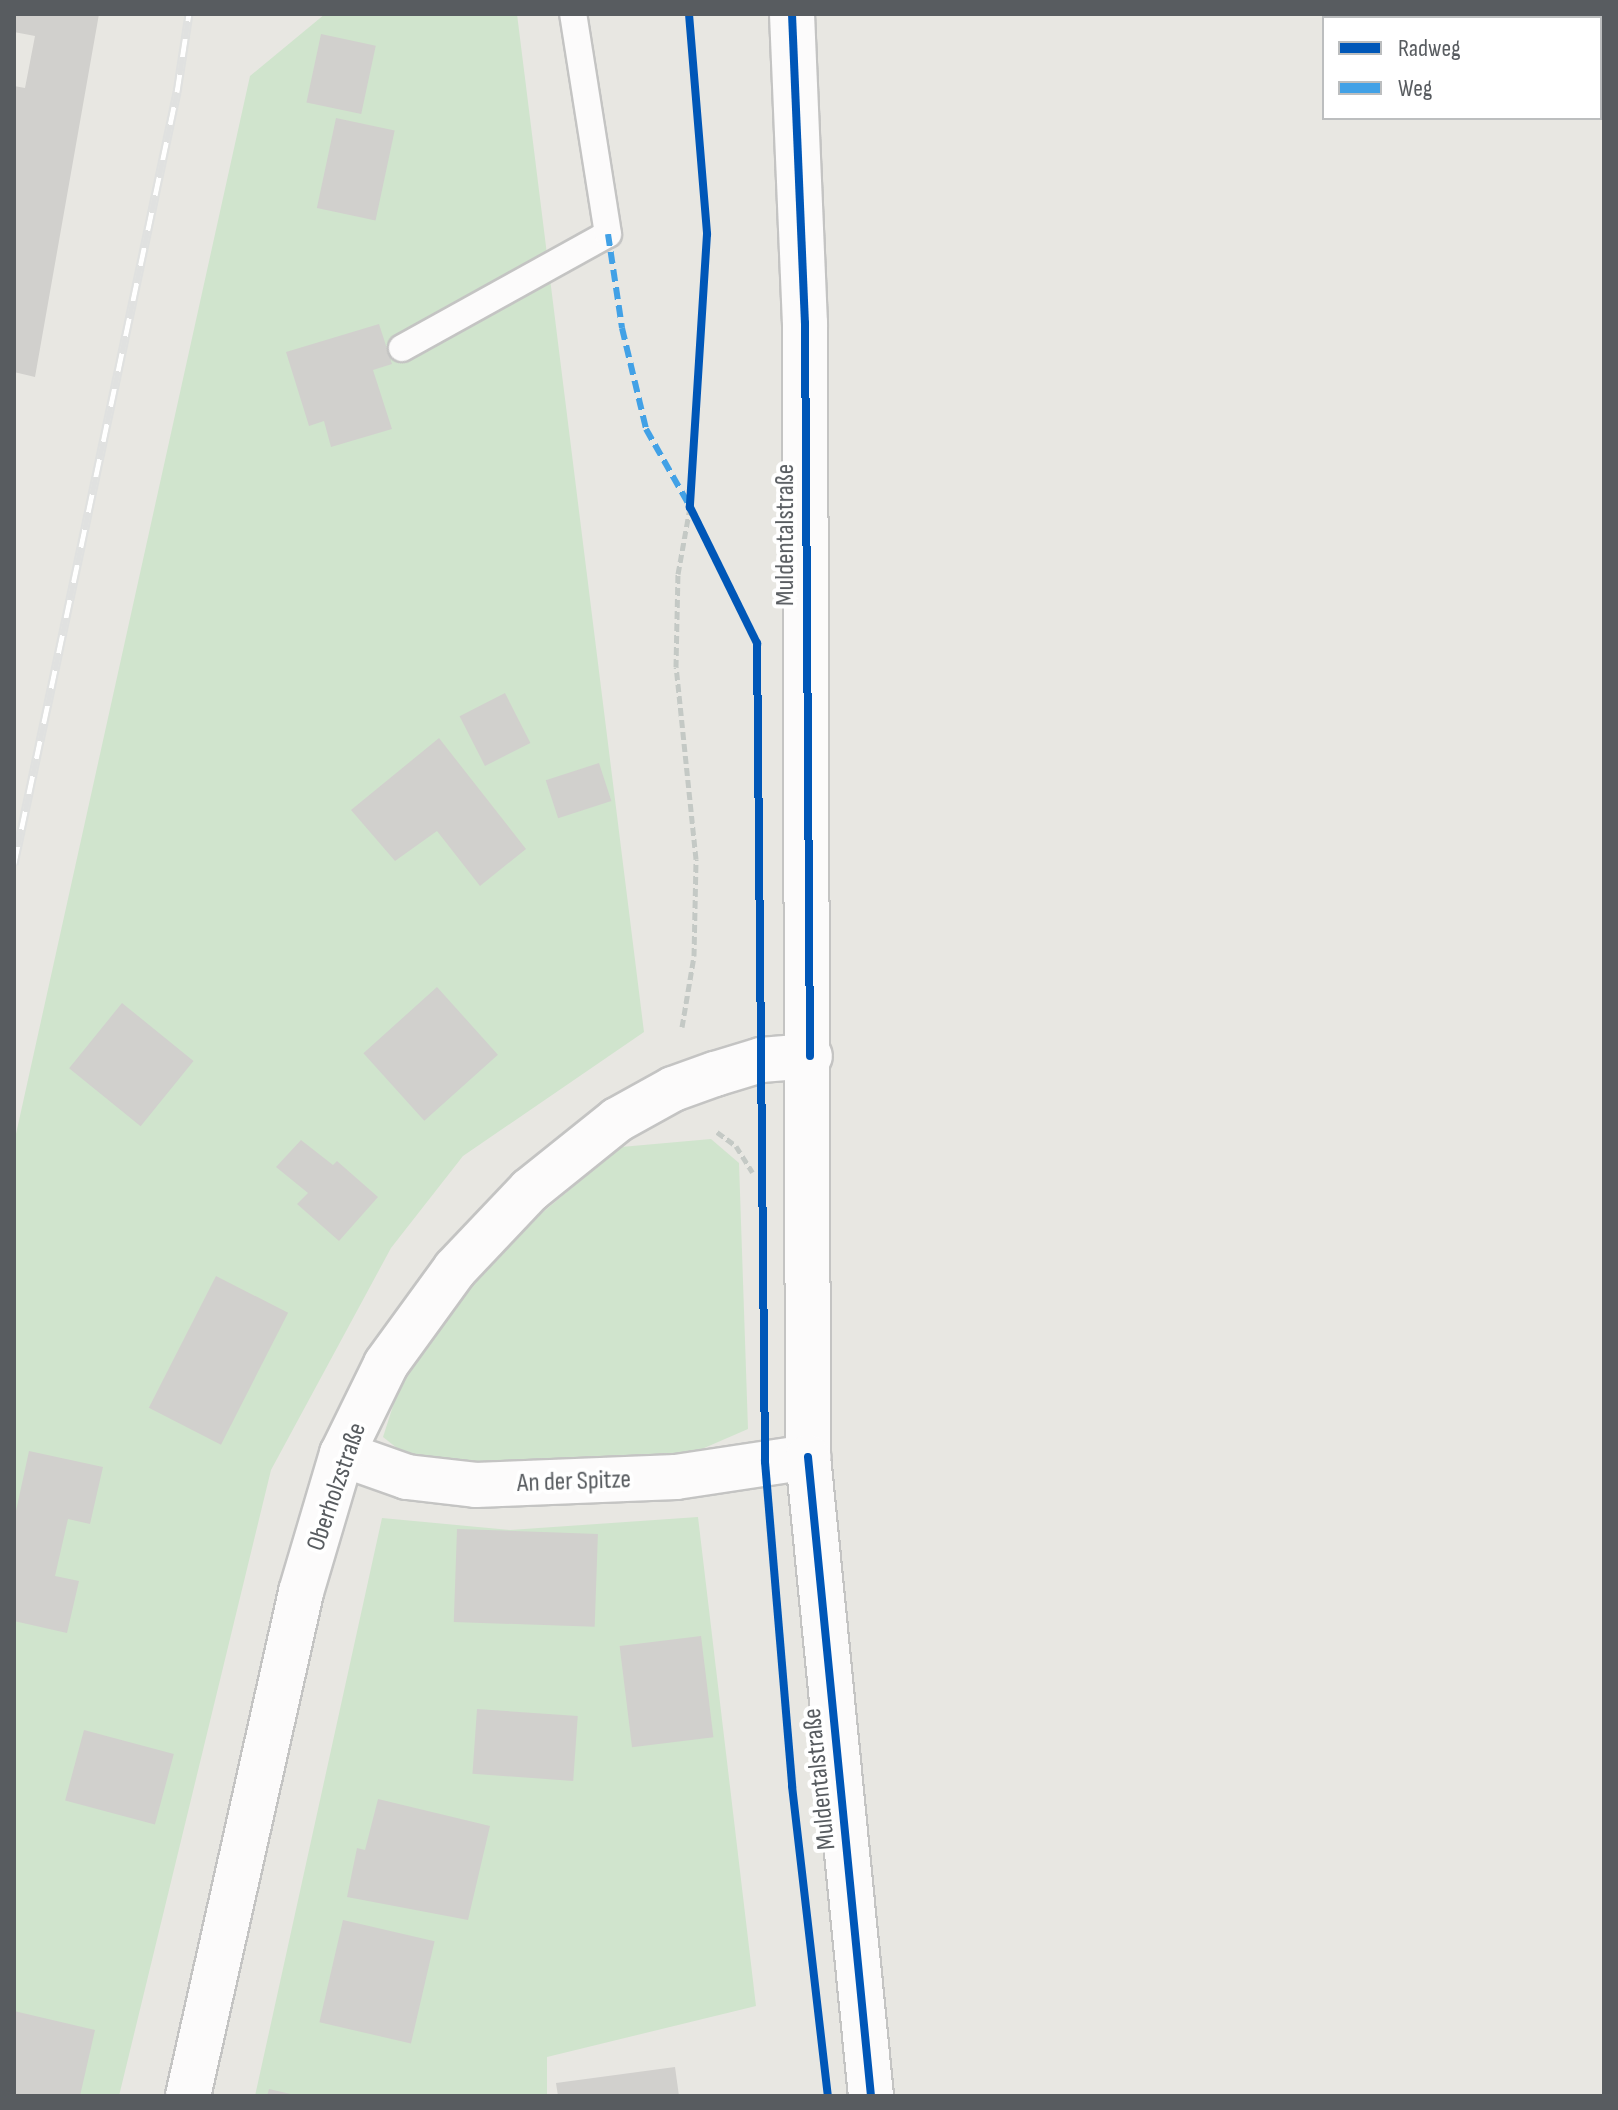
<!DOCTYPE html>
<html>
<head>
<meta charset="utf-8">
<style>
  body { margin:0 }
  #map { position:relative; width:1618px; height:2110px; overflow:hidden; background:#e8e7e2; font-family:"Sofia Sans Condensed",sans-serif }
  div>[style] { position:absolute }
  .green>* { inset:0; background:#d0e4cd }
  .building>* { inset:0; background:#d1d0cd; transform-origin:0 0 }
  .path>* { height:5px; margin-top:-2.5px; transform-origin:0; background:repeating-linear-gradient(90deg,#c4c9c5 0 8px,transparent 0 12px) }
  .roads { filter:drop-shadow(2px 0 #c4c4c3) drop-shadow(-2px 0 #c4c4c3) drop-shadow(0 2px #c4c4c3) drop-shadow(0 -2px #c4c4c3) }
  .lane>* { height:26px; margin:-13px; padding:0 13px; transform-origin:13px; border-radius:13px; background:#fcfbfb }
  .street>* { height:44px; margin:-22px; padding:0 22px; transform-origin:22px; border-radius:22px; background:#fcfbfb }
  .secondary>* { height:44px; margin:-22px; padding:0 22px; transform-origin:22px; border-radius:22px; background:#fcfbfb }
  .rail>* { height:9px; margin-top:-4.5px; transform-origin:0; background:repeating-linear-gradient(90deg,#fff 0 18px,#e0e1e0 0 36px); box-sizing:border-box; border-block:2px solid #e0e1e0 }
  .quiet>* { height:6px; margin-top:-3px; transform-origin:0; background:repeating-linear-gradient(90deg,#42a1e6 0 12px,transparent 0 18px) }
  .cycleway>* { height:8px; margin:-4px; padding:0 4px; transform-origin:4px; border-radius:4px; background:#0057b8 }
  span { translate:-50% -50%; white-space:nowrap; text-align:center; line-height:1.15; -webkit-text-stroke:8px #fff; paint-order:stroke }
  .street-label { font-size:26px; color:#585c60 }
  .frame { position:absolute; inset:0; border:16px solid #585c60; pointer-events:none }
  .legend { position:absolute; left:1322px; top:16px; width:280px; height:104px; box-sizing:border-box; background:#fff; border:2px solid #bcbebf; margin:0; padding:10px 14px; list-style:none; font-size:24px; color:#585c60 }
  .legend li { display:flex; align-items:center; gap:16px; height:40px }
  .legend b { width:40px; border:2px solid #bcbebf }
</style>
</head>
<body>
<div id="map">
  <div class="green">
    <div style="clip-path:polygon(325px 14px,517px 14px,644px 1032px,463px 1156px,391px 1248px,271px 1470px,119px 2096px,14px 2096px,14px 1143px,250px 76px)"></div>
    <div style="clip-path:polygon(711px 1139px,739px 1163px,748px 1429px,695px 1452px,556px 1469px,407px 1456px,383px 1437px,401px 1381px,438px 1324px,531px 1222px,621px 1147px)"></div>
    <div style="clip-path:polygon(698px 1517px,756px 2006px,547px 2057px,547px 2096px,255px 2096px,382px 1518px,510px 1530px)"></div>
  </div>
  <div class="building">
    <div style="clip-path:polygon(14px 14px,99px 14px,35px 377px,14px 372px,14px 86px,25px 88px,35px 36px,14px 32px)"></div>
    <div style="left:321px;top:34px;width:56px;height:70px;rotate:12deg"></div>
    <div style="left:336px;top:118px;width:60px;height:92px;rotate:12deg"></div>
    <div style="clip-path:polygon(379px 324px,392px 364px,373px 370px,392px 429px,331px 447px,324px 421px,309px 426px,286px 352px)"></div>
    <div style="left:505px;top:693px;width:56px;height:51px;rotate:63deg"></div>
    <div style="clip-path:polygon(439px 738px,526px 849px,480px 886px,437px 831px,395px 861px,351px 810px)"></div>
    <div style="left:599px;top:763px;width:40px;height:56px;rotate:72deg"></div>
    <div style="left:437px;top:987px;width:91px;height:99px;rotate:48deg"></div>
    <div style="left:122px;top:1003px;width:92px;height:84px;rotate:39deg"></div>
    <div style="clip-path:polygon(301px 1140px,333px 1165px,337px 1161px,378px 1197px,339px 1241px,297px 1204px,308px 1193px,276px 1167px)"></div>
    <div style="left:216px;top:1276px;width:81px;height:148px;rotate:27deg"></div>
    <div style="clip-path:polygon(29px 1451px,103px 1467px,90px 1524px,68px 1519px,55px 1576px,79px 1581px,67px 1633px,14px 1621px,14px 1520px)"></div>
    <div style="left:457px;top:1529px;width:141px;height:93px;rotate:2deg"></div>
    <div style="left:701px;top:1636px;width:102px;height:82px;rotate:83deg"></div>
    <div style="left:477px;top:1709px;width:101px;height:65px;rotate:4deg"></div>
    <div style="left:84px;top:1730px;width:93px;height:73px;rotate:15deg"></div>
    <div style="clip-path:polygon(378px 1799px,490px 1826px,468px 1920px,347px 1897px,357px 1848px,365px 1850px)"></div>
    <div style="left:343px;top:1920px;width:94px;height:105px;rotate:13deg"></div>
    <div style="clip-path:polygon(14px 2011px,95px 2030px,80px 2096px,14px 2096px)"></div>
    <div style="clip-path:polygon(675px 2067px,679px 2096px,558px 2096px,556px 2083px)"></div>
    <div style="clip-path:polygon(269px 2089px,295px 2095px,295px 2096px,267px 2096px)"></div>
  </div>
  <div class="path">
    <div style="left:682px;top:1027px;width:72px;rotate:-80.4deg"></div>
    <div style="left:694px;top:956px;width:97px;rotate:-88.8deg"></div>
    <div style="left:696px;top:859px;width:193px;rotate:-95.9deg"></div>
    <div style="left:676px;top:667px;width:93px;rotate:-88.8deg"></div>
    <div style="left:678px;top:574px;width:68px;rotate:-79.8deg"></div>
    <div style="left:717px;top:1132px;width:24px;rotate:36deg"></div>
    <div style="left:736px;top:1146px;width:31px;rotate:58deg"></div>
  </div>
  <div class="roads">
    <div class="lane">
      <div style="left:402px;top:348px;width:235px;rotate:-29deg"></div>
      <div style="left:608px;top:234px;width:223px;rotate:-99deg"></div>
    </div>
    <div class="street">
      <div style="left:342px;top:1454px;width:69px;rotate:19.5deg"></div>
      <div style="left:407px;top:1477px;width:69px;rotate:6.6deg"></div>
      <div style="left:476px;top:1485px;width:200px;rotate:-2.3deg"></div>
      <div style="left:676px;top:1477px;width:134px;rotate:-8.6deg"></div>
      <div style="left:188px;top:2096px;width:517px;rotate:-77.36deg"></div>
      <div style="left:301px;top:1592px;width:144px;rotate:-73.5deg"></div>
      <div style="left:342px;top:1454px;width:100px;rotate:-63.9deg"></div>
      <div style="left:386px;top:1364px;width:117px;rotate:-54deg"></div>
      <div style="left:455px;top:1269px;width:109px;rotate:-46.5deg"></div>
      <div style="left:530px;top:1190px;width:112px;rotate:-38.8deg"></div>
      <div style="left:617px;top:1120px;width:64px;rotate:-29deg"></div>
      <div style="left:673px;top:1089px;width:45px;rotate:-19.7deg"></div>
      <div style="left:715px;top:1074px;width:48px;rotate:-16.9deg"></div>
      <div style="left:761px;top:1060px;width:49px;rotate:-4.7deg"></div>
    </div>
    <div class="secondary">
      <div style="left:792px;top:14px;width:309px;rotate:87.6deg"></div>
      <div style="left:805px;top:323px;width:1134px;rotate:89.85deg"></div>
      <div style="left:808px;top:1457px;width:642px;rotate:84.37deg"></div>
    </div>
  </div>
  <div class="rail">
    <div style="left:14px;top:864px;width:789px;rotate:-78.08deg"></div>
    <div style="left:177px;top:92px;width:79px;rotate:-81.3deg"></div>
  </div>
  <div class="quiet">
    <div style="left:608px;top:234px;width:95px;rotate:81.5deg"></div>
    <div style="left:622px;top:328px;width:104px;rotate:76.6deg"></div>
    <div style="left:646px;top:429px;width:85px;rotate:60.4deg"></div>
  </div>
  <div class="cycleway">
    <div style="left:689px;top:14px;width:221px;rotate:85.3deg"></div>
    <div style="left:707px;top:234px;width:274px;rotate:93.6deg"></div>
    <div style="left:690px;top:507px;width:152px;rotate:63.8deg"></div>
    <div style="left:757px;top:643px;width:819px;rotate:89.44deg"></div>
    <div style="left:765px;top:1462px;width:325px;rotate:85.2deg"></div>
    <div style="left:792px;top:1786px;width:312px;rotate:83.4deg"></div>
    <div style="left:792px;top:14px;width:309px;rotate:87.6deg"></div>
    <div style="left:805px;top:323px;width:733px;rotate:89.61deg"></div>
    <div style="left:808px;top:1457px;width:642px;rotate:84.37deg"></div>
  </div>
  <div class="street-label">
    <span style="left:786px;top:535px;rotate:-90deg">Muldentalstraße</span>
    <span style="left:574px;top:1482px;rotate:-2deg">An der Spitze</span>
    <span style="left:337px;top:1487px;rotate:-71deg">Oberholzstraße</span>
    <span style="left:820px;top:1779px;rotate:-96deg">Muldentalstraße</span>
  </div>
  <div class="frame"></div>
  <ul class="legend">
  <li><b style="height:10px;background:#0057b8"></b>Radweg</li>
  <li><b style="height:10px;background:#42a1e6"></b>Weg</li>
  </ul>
</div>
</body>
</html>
